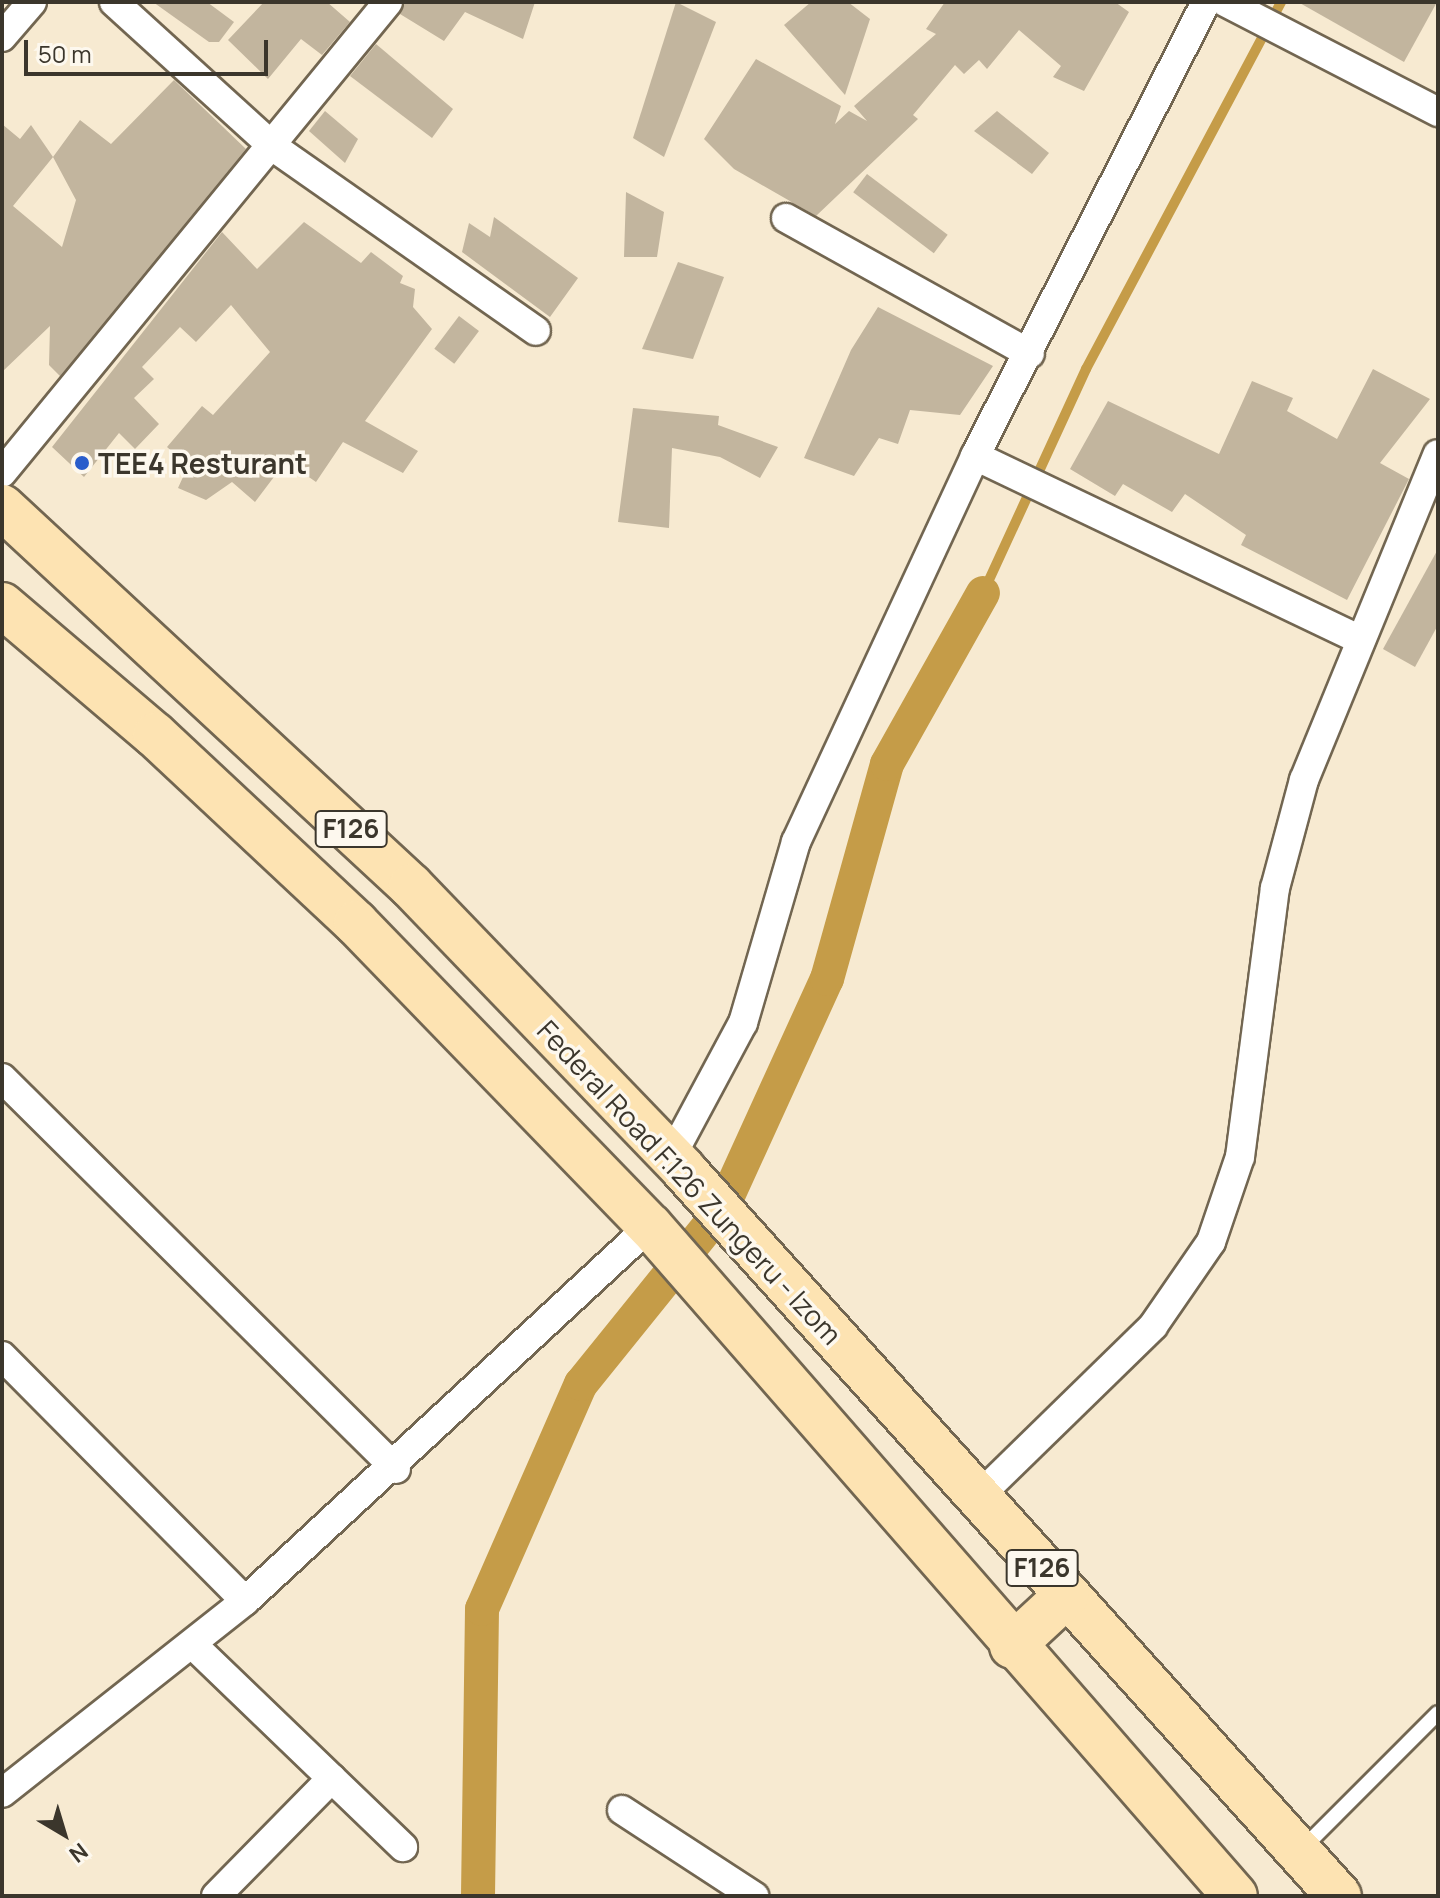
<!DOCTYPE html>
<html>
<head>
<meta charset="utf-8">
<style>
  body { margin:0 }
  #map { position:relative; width:1440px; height:1898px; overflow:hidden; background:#f7ead1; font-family:Manrope,sans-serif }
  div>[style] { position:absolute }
  .stream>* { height:10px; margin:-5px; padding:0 5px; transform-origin:5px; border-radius:5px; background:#c59c48 }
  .canal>* { height:34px; margin:-17px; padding:0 17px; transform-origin:17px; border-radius:17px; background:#c59c48 }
  .building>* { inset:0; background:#c2b59e; transform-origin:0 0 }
  .roads { filter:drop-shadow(2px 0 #726651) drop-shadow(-2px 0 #726651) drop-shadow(0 2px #726651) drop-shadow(0 -2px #726651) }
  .lane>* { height:14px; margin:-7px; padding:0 7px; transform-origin:7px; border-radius:7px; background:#fff }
  .street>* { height:28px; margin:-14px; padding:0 14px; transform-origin:14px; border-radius:14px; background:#fff }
  .primary>* { height:44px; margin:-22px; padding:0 22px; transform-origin:22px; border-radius:22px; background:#fde3b2 }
  .dots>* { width:22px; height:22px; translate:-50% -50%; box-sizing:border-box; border:4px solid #fdf8ee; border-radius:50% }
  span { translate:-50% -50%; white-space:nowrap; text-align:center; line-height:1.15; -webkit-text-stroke:7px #fdf8ee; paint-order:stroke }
  .shield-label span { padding:2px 6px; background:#fdf8ee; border:2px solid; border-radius:6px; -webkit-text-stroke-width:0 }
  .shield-label { font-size:26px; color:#3b362c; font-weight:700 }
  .poi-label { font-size:28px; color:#3b362c; font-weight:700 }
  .left { translate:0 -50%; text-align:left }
  .street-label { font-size:28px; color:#3b362c }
  .frame { position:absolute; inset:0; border:4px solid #3b362c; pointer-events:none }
  .north { position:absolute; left:24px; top:1794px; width:80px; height:80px; -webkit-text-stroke:6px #fdf8ee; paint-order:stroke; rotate:142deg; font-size:22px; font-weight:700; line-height:32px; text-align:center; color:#3b362c }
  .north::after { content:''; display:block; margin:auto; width:28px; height:36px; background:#3b362c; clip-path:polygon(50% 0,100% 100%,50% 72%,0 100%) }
  .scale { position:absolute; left:24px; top:40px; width:244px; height:36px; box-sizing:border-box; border:4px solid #3b362c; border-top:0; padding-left:10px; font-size:24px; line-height:28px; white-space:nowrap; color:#3b362c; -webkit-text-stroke:6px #fdf8ee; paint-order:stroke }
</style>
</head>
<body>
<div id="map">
  <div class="stream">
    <div style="left:983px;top:593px;width:247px;rotate:-65.3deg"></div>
    <div style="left:1086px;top:369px;width:416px;rotate:-62deg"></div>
  </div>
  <div class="canal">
    <div style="left:478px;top:1896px;width:287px;rotate:-89.2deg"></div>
    <div style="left:482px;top:1609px;width:246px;rotate:-66.3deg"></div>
    <div style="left:581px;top:1384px;width:225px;rotate:-51.1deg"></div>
    <div style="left:722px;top:1209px;width:253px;rotate:-65.5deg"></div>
    <div style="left:827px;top:979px;width:223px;rotate:-74.4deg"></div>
    <div style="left:887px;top:764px;width:196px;rotate:-60.7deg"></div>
  </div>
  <div class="building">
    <div style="clip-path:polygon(153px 2px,207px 2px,234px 22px,219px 42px,209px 42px)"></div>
    <div style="clip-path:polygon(264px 2px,327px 2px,350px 22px,322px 55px,301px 39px,268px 79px,228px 40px)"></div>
    <div style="clip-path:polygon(405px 2px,535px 2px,523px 39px,465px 12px,444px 41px,400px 14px)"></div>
    <div style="clip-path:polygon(676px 2px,716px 22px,664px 157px,633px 138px)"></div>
    <div style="clip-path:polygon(811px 2px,848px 2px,870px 19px,845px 95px,784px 25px)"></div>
    <div style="clip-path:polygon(945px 2px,1115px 2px,1129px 12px,1084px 91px,1053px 77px,1061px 66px,1019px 30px,987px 69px,979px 60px,964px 74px,955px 65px,913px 115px,918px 119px,816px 216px,734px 169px,704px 139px,756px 59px,841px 106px,835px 124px,849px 111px,867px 121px,854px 106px,936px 34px,926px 29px)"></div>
    <div style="clip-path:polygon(1298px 2px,1437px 2px,1404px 62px)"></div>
    <div style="clip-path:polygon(376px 44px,453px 109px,432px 138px,350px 76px)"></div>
    <div style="clip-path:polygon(evenodd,174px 80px,246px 149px,60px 376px,49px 365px,50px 326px,2px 372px,2px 124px,20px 139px,31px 125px,53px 157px,80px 120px,111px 144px,174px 80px,53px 157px,76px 200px,62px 247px,13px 206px,53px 157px)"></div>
    <div style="clip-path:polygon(325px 111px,358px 139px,345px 163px,309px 131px)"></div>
    <div style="clip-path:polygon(997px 111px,1049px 153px,1032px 174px,974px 131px)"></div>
    <div style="left:867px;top:174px;width:101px;height:23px;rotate:37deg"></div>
    <div style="clip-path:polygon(626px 192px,664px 212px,657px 257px,624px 257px)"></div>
    <div style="clip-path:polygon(494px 217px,578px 278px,550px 317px,462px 252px,469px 223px,490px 237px)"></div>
    <div style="clip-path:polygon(304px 222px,361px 263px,371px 252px,403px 276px,400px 283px,415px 289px,413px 307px,432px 329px,365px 421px,418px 451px,403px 473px,343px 442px,316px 482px,286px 461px,255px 502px,232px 482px,206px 500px,178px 488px,188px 466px,167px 447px,202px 406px,213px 415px,270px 352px,231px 305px,196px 342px,180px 327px,142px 367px,154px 379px,134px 398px,159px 424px,135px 449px,119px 433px,84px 477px,52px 447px,222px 232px,257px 269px)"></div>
    <div style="clip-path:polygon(678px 262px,724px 277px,693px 359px,642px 349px)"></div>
    <div style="clip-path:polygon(878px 307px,993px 366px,960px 415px,910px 410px,898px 444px,879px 438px,854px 476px,804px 458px,851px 350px)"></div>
    <div style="left:459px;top:316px;width:25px;height:41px;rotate:37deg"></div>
    <div style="clip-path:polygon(1373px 369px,1430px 399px,1380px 463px,1409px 479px,1347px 600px,1241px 545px,1246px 535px,1185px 494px,1172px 512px,1123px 484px,1115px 496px,1070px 469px,1108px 401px,1219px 454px,1252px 381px,1293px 398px,1287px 411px,1337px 439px)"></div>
    <div style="clip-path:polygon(633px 408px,719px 416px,718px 425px,778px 447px,760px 478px,720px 457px,672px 448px,669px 528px,618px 522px)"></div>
    <div style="clip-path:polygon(1438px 549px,1438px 625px,1415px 667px,1383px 649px)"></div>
  </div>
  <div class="roads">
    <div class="lane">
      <div style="left:1302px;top:1849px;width:192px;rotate:-45deg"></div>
    </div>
    <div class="street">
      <div style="left:114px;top:2px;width:214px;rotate:42.3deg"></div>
      <div style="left:272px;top:146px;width:322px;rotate:35deg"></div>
      <div style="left:1225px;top:2px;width:240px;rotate:27.3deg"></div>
      <div style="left:2px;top:37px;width:46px;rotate:-49.4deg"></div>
      <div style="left:786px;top:218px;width:279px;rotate:29.1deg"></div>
      <div style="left:975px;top:456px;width:427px;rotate:25.5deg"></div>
      <div style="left:2px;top:473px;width:609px;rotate:-50.66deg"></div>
      <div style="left:2px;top:1078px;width:555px;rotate:44.78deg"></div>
      <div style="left:671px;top:1157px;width:152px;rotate:-61.8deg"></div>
      <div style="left:743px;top:1023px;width:189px;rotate:-73.7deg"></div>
      <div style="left:796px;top:842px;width:425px;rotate:-65.1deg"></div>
      <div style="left:975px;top:456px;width:509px;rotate:-63.03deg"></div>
      <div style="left:2px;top:1356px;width:345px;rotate:45.2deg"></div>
      <div style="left:978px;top:1497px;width:245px;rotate:-44.3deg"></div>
      <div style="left:1153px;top:1326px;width:102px;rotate:-55.4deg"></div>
      <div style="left:1211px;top:1242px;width:90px;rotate:-71.2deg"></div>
      <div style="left:1240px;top:1157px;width:271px;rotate:-82.6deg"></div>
      <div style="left:1275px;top:888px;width:112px;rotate:-75deg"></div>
      <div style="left:1304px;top:780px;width:352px;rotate:-67.7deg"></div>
      <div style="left:192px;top:1644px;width:293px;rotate:43.9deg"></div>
      <div style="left:2px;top:1793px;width:310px;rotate:-38.3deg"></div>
      <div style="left:245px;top:1601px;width:552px;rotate:-42.8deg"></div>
      <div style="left:622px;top:1810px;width:158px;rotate:33.1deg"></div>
      <div style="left:216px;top:1896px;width:165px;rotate:-45.5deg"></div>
    </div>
    <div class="primary">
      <div style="left:2px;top:507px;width:558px;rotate:42.82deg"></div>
      <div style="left:411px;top:886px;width:393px;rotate:46.1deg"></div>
      <div style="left:683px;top:1169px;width:979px;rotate:47.94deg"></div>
      <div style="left:2px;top:605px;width:201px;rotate:40.4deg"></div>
      <div style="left:155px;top:735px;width:275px;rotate:43.1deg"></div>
      <div style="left:356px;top:923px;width:422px;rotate:45.9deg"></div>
      <div style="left:650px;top:1226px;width:889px;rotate:48.87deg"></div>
      <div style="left:1012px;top:1646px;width:74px;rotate:-42.8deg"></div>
    </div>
  </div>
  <div class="dots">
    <div style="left:82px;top:463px;background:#2a5dcb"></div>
  </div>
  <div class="shield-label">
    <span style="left:351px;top:829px">F126</span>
    <span style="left:1042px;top:1568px">F126</span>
  </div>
  <div class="poi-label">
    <span class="left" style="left:98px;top:463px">TEE4 Resturant</span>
  </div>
  <div class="street-label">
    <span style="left:690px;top:1182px;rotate:47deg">Federal Road F.126 Zungeru - Izom</span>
  </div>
  <div class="frame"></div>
  <div class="north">N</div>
  <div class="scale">50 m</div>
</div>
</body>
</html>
